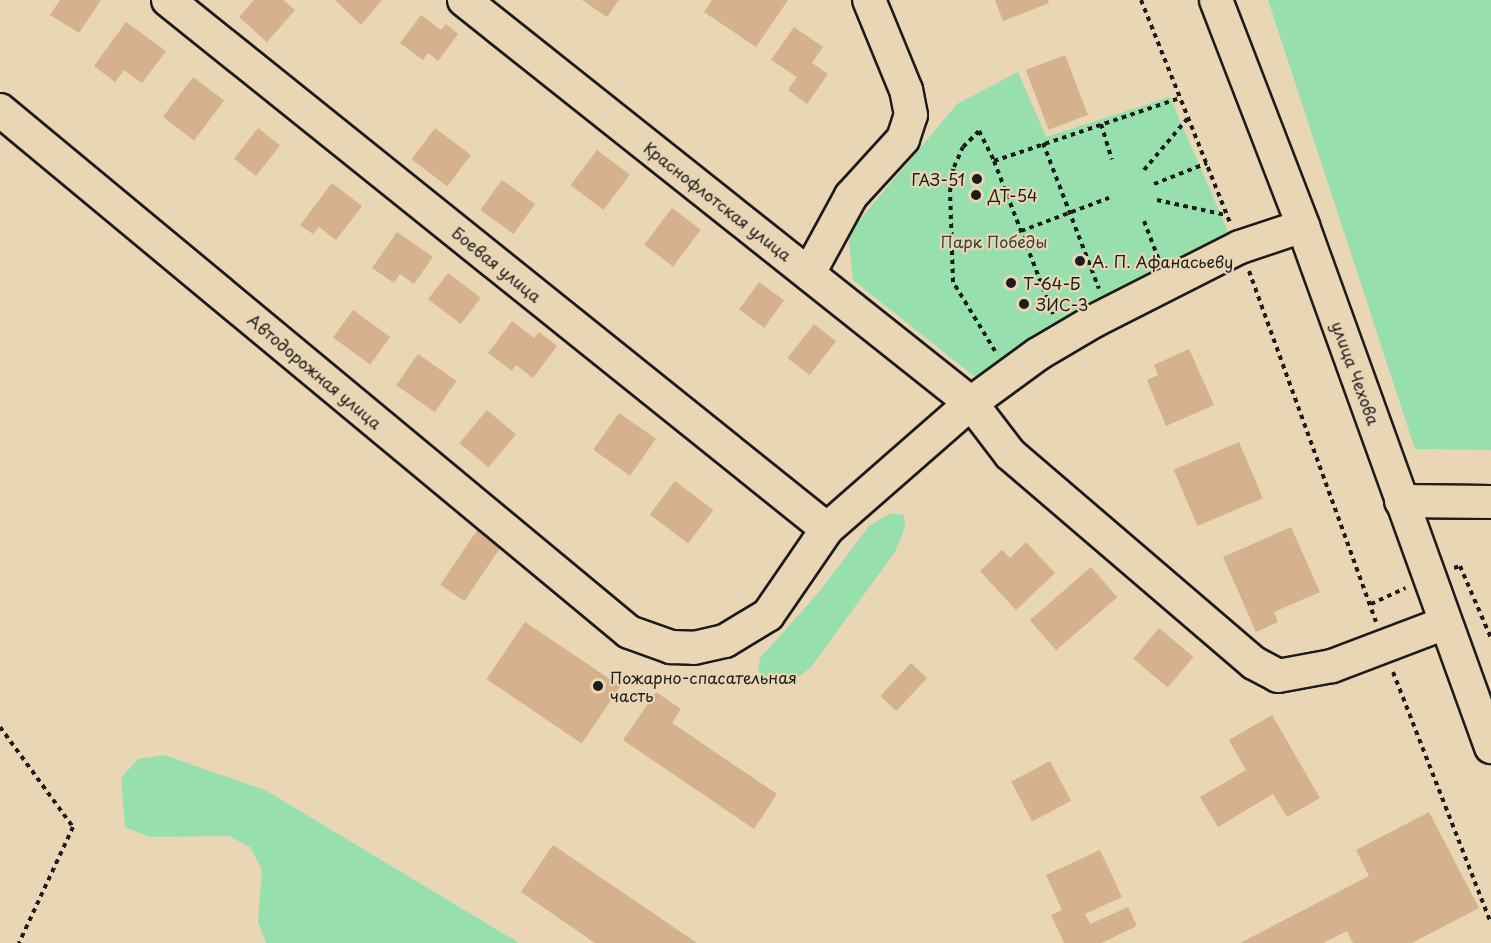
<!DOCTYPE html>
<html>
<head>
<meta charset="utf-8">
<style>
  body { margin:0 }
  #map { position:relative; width:1491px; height:943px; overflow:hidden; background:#e9d6b4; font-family:"Playpen Sans",sans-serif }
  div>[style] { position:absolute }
  .green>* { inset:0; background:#98dfae }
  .building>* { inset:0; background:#d6b18e; transform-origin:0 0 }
  .path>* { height:4px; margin-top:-2px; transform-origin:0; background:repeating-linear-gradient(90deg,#1c1c1c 0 4.5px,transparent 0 9px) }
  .roads { filter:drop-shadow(2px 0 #1c1c1c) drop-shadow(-2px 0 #1c1c1c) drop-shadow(0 2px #1c1c1c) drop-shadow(0 -2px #1c1c1c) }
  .minor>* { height:32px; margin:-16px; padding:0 16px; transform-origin:16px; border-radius:16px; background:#e9d6b4 }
  .dots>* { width:16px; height:16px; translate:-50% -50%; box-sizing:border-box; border:3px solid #e9d6b4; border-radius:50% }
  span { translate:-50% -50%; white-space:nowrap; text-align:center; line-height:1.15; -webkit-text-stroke:4.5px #e9d6b4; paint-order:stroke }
  .poi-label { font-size:16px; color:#1c1c1c }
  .right { translate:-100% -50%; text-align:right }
  .left { translate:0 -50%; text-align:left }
  .street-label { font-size:16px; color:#1c1c1c }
  .park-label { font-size:16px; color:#354339 }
</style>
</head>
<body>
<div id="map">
  <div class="green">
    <div style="clip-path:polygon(1268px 0,1491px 0,1491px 450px,1415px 449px)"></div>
    <div style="clip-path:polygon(1018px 72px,1046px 137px,1170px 97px,1230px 236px,980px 381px,853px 280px,848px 234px,957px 104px)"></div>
    <div style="clip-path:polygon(891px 513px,904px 515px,905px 527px,895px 552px,811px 667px,790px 684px,778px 686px,758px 671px,760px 658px,820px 591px,869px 526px)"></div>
    <div style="clip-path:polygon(164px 755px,265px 790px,519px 943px,266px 943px,258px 921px,262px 870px,250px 847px,229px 836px,150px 837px,125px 827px,121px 778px,138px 759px)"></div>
  </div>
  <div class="building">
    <div style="clip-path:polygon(60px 0,101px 0,79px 33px,50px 15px)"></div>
    <div style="clip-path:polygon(254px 0,283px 0,295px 10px,267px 42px,239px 17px)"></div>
    <div style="clip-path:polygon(335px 0,382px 0,361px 25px)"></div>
    <div style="clip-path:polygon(582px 0,619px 0,607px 17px)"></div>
    <div style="clip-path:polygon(712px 0,788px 0,756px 47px,704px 12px)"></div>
    <div style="clip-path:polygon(995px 0,1048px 0,1049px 3px,1003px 21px)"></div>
    <div style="clip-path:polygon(421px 15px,441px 30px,446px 24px,458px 34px,438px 61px,428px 53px,423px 60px,400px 43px)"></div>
    <div style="clip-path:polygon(126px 22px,166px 51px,142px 83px,124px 70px,115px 82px,94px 66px)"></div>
    <div style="clip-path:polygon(794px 27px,823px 47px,812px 63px,828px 74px,807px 104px,788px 90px,797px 77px,771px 60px)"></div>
    <div style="left:1065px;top:55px;width:64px;height:42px;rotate:69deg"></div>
    <div style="left:193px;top:77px;width:39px;height:50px;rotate:37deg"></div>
    <div style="left:258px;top:128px;width:28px;height:39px;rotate:38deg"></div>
    <div style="left:435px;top:128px;width:45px;height:39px;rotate:37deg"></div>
    <div style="left:597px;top:150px;width:41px;height:44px;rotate:37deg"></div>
    <div style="left:502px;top:180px;width:41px;height:37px;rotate:36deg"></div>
    <div style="clip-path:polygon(332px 183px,362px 206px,336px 240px,319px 227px,313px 234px,300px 225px)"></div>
    <div style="left:672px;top:208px;width:36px;height:46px;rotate:37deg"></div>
    <div style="clip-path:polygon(397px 232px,433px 257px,414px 284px,400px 274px,394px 283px,372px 268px)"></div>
    <div style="left:448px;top:273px;width:41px;height:33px;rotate:37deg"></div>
    <div style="left:759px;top:282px;width:31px;height:34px;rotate:36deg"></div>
    <div style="left:353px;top:310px;width:46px;height:34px;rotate:36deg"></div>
    <div style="clip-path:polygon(512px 321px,534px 338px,539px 332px,557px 346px,533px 378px,516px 365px,512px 371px,488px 353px)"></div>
    <div style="left:814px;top:324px;width:28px;height:43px;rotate:38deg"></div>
    <div style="clip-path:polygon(1189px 349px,1214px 405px,1166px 426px,1147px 380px,1158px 375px,1154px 365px)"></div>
    <div style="left:418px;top:354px;width:47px;height:38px;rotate:35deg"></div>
    <div style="left:487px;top:410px;width:38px;height:43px;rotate:40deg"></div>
    <div style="left:619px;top:413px;width:45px;height:45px;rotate:35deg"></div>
    <div style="left:1239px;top:442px;width:61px;height:71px;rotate:67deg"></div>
    <div style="left:675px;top:481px;width:48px;height:42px;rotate:37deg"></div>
    <div style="left:480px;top:526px;width:29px;height:71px;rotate:34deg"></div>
    <div style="clip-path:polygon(1291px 527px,1320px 592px,1274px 612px,1278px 622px,1256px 632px,1223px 557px)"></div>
    <div style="clip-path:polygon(1026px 542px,1055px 573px,1016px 610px,980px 571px,1002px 550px,1010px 558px)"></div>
    <div style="left:1091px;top:567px;width:40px;height:81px;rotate:49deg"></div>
    <div style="left:525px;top:622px;width:115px;height:69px;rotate:34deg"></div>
    <div style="left:1159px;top:628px;width:45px;height:40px;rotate:40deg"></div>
    <div style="left:911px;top:663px;width:22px;height:45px;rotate:43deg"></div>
    <div style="clip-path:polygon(656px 692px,681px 709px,672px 723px,777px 794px,754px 829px,623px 740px)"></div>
    <div style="clip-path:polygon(1272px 715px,1320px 798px,1287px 817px,1273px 794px,1218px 827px,1200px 797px,1246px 770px,1229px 740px)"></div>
    <div style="left:1050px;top:761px;width:45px;height:44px;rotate:62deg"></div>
    <div style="clip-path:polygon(1429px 812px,1479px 908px,1412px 943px,1353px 943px,1347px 931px,1323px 943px,1240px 943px,1369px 876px,1356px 850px)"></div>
    <div style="clip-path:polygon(553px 845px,697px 943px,595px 943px,521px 892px)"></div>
    <div style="clip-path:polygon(1100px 850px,1122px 897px,1085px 914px,1090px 924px,1128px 907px,1137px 926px,1101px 943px,1064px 943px,1051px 915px,1062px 910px,1046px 875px)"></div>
  </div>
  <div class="path">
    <div style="left:1141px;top:0;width:239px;rotate:68.2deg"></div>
    <div style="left:1101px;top:124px;width:37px;rotate:73deg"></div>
    <div style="left:1043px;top:143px;width:156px;rotate:69deg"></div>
    <div style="left:994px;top:161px;width:196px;rotate:-18.7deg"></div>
    <div style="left:1144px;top:170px;width:68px;rotate:-49.8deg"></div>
    <div style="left:1154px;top:184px;width:57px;rotate:-21.6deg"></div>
    <div style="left:1157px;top:200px;width:71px;rotate:12.3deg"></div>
    <div style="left:1144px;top:221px;width:42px;rotate:69deg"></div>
    <div style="left:1021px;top:231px;width:94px;rotate:-20.6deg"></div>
    <div style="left:1249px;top:271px;width:373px;rotate:70.1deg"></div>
    <div style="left:995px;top:351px;width:81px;rotate:-121.3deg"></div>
    <div style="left:953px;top:282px;width:91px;rotate:-91.9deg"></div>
    <div style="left:950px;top:191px;width:24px;rotate:-81deg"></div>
    <div style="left:954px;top:167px;width:22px;rotate:-66deg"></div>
    <div style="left:963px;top:147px;width:23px;rotate:-45deg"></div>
    <div style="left:979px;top:131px;width:34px;rotate:63deg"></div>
    <div style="left:994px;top:161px;width:164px;rotate:68.9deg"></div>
    <div style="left:1454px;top:568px;width:6px;rotate:-18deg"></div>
    <div style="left:1460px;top:566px;width:78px;rotate:66.7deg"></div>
    <div style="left:1371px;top:604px;width:38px;rotate:-25deg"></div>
    <div style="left:1393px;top:672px;width:269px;rotate:68.7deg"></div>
    <div style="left:0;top:727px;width:124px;rotate:53.9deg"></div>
    <div style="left:73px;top:827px;width:128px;rotate:115deg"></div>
  </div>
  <div class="roads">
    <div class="minor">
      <div style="left:168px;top:0;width:845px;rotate:38.76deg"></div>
      <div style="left:464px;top:0;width:648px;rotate:38.48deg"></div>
      <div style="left:971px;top:403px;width:64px;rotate:52.6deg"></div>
      <div style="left:1010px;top:454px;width:321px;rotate:40.6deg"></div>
      <div style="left:1254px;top:663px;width:27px;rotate:28deg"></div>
      <div style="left:1278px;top:676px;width:55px;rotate:-10.5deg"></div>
      <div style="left:1332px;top:666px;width:121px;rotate:-20.8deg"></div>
      <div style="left:1216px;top:0;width:242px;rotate:68.9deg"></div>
      <div style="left:1303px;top:226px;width:554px;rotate:70.16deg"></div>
      <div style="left:0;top:110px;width:817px;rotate:39.69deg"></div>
      <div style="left:629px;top:632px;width:45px;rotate:19.7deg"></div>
      <div style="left:671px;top:647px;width:23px;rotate:2deg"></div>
      <div style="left:694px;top:648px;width:32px;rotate:-13deg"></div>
      <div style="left:725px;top:641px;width:50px;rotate:-31.2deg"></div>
      <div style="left:768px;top:615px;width:104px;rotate:-55.5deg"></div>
      <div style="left:827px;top:529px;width:191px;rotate:-41.2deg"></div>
      <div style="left:971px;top:403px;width:83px;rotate:-36.2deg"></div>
      <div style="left:1038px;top:354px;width:65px;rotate:-30.5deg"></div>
      <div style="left:1094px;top:321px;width:164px;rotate:-26.9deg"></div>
      <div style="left:1240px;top:247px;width:66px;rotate:-18.4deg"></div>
      <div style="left:809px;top:273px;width:88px;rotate:-61.4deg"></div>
      <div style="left:851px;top:196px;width:77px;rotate:-47.6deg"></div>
      <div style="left:903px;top:139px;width:25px;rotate:-72deg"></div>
      <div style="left:911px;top:115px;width:25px;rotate:-101deg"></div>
      <div style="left:906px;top:90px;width:97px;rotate:-112.3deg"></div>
      <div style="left:1401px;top:501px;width:90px;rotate:0.6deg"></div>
    </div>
  </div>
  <div class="dots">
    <div style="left:977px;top:179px;background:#1c1c1c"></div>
    <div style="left:976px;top:195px;background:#1c1c1c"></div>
    <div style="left:1080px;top:261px;background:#1c1c1c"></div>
    <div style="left:1011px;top:283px;background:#1c1c1c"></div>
    <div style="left:1024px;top:304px;background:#1c1c1c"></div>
    <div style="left:598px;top:686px;background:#1c1c1c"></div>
  </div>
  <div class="poi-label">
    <span class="right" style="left:965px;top:179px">ГАЗ-51</span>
    <span class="left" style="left:988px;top:195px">ДТ-54</span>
    <span class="left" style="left:1092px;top:261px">А. П. Афанасьеву</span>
    <span class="left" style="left:1023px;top:283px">Т-64-Б</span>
    <span class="left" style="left:1036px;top:304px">ЗИС-3</span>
    <span class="left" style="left:610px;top:686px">Пожарно-спасательная<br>часть</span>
  </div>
  <div class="street-label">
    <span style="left:718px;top:201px;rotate:38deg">Краснофлотская улица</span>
    <span style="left:497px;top:264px;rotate:39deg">Боевая улица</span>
    <span style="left:315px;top:371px;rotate:40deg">Автодорожная улица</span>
    <span style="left:1356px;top:373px;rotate:70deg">улица Чехова</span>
  </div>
  <div class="park-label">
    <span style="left:994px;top:241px">Парк Победы</span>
  </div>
</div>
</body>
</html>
